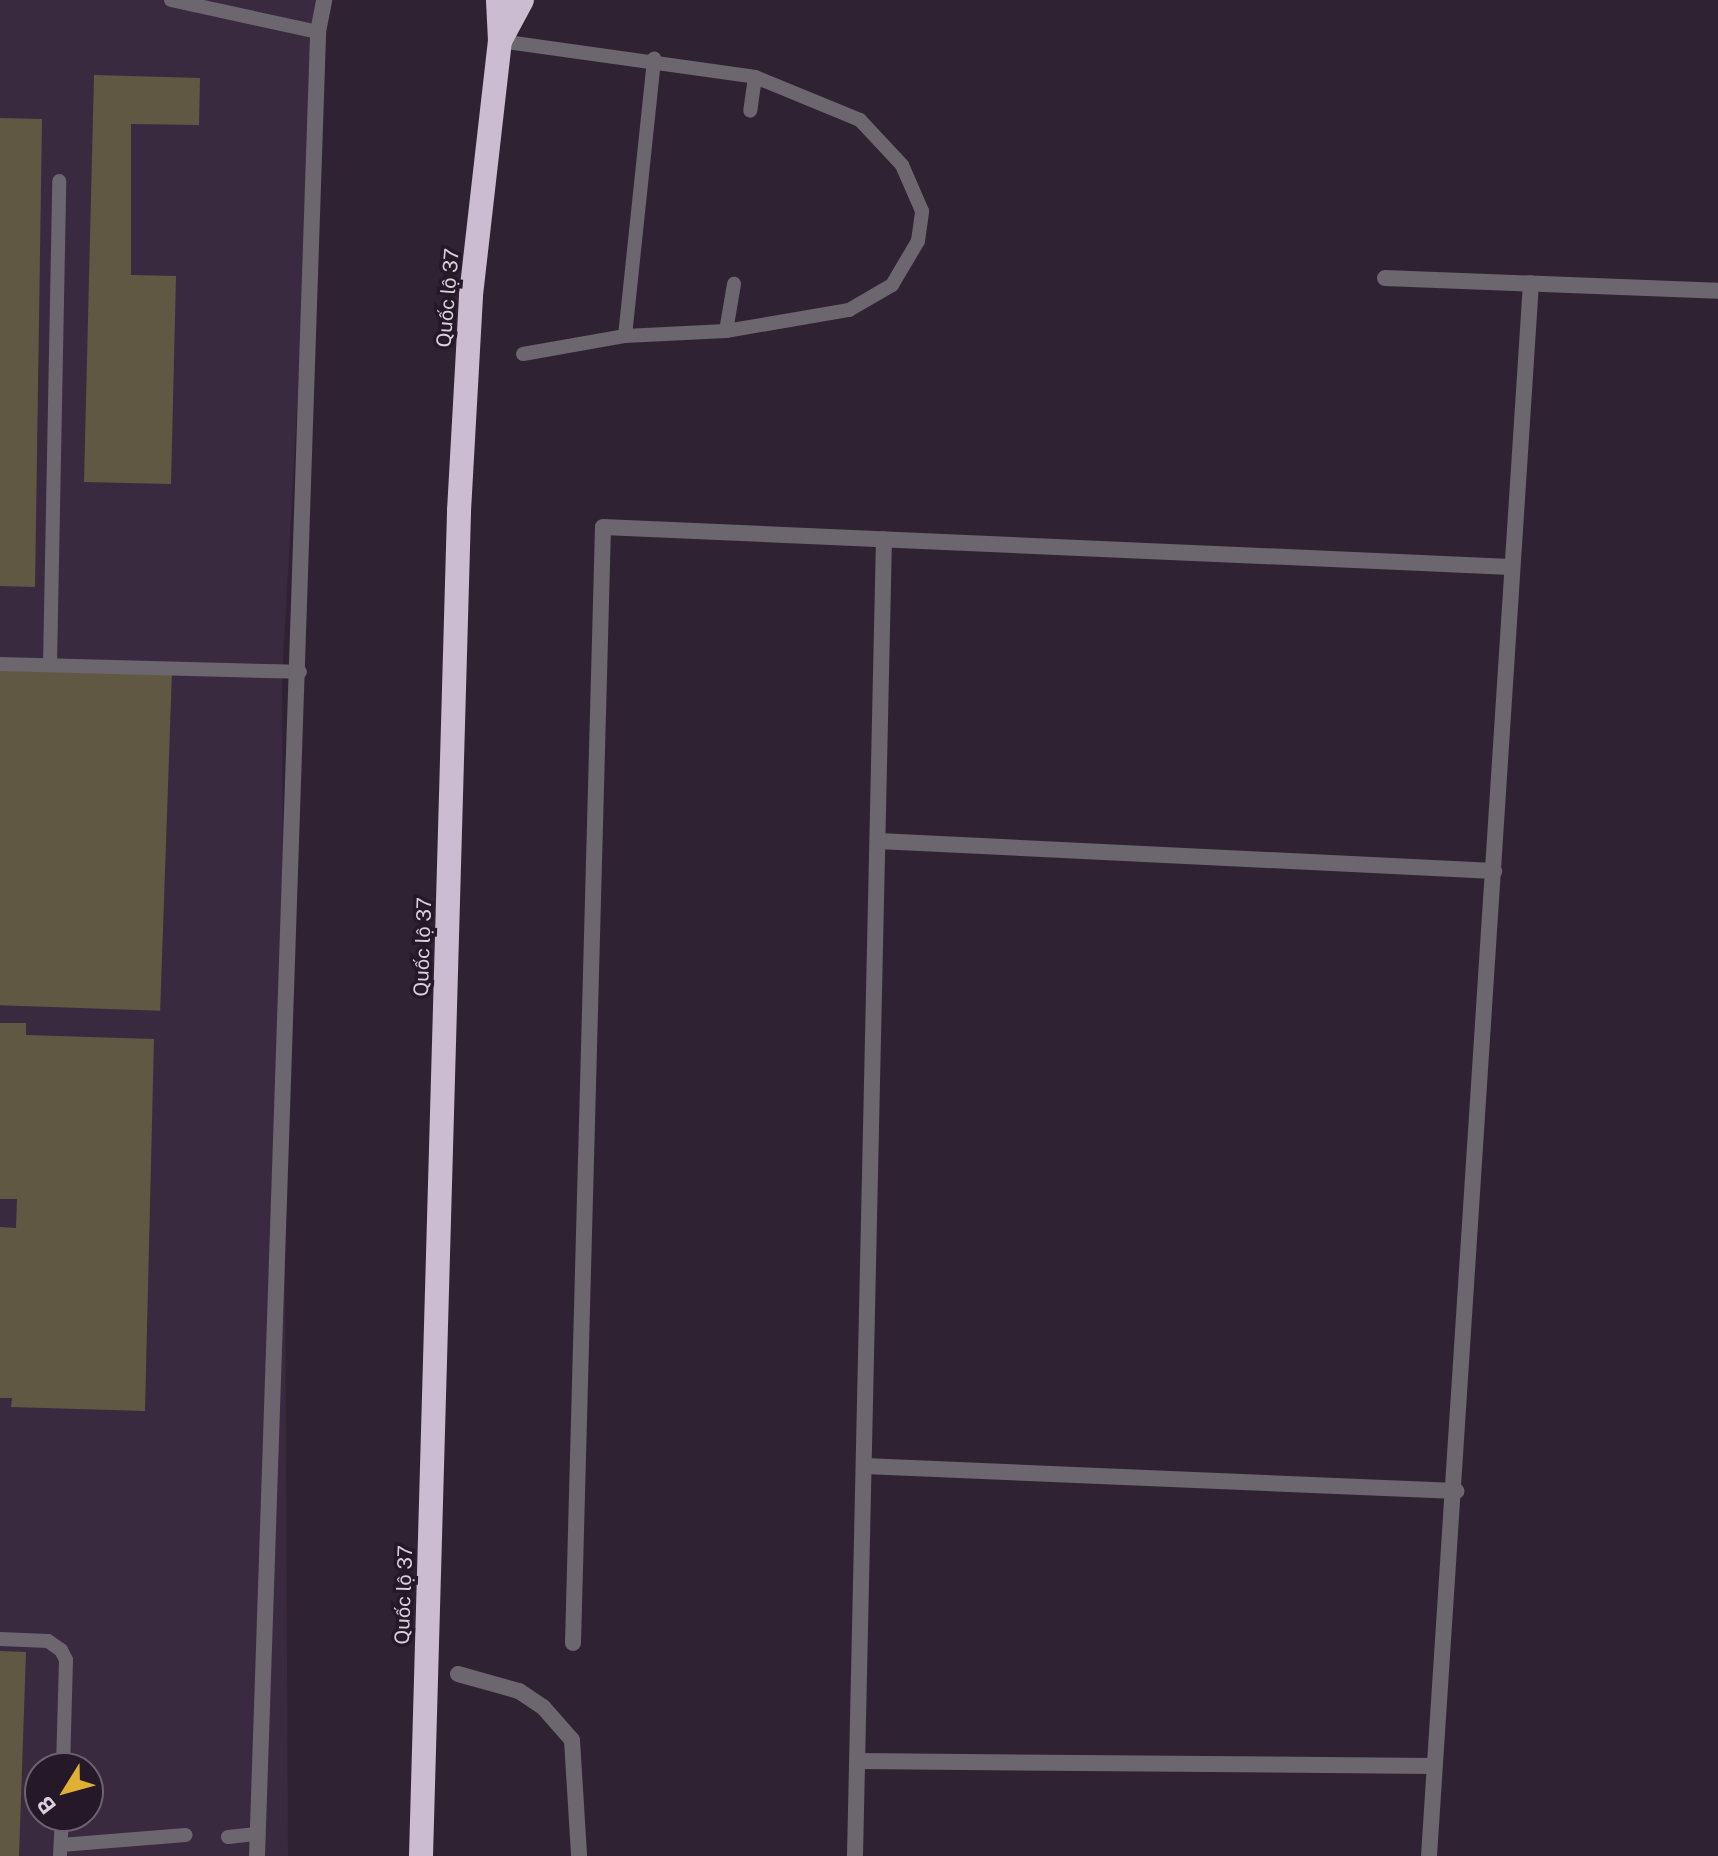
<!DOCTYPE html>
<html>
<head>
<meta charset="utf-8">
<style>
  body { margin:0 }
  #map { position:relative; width:1718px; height:1856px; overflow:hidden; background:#2f2333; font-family:"Public Sans",sans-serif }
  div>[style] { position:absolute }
  .built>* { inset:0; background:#3a2a40 }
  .building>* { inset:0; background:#615843; transform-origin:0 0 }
  .lane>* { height:14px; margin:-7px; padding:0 7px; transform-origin:7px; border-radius:7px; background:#6c666f }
  .street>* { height:16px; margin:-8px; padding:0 8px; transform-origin:8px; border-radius:8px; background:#6c666f }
  .highway>* { height:24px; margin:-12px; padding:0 12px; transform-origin:12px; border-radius:12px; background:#ccbcd1 }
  span { translate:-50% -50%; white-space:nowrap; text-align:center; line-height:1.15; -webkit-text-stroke:7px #251929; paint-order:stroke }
  .street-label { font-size:20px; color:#d8d0db }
  .north { position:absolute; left:24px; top:1752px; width:80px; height:80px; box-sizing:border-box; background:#251929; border:2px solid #6d6270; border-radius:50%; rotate:233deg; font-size:22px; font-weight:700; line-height:32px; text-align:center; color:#d8d0db }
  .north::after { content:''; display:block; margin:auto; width:28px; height:36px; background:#dfb034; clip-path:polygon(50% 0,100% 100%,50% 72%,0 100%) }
</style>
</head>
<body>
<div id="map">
  <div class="built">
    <div style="clip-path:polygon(evenodd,0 0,320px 0,282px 678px,288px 1856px,0 1856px,0 0,40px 1768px,88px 1768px,88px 1816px,40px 1816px,40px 1768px)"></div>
  </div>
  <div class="building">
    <div style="clip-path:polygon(94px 75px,200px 78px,199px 125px,131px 124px,131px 275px,176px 276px,171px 484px,84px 482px)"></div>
    <div style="clip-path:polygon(0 118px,42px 119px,35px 587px,0 586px)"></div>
    <div style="left:0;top:668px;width:172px;height:337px;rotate:2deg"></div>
    <div style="clip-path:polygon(0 1023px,26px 1023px,26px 1035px,154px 1039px,145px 1411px,11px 1407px,12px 1398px,0 1398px,0 1227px,16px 1228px,17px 1199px,0 1199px)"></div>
    <div style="clip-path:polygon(0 1651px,26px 1652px,19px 1856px,0 1856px)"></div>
  </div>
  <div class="lane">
    <div style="left:171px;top:0;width:150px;rotate:12.3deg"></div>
    <div style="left:500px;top:41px;width:258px;rotate:8deg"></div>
    <div style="left:755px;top:77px;width:34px;rotate:98deg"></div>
    <div style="left:726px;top:331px;width:125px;rotate:-9.7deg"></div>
    <div style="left:849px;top:310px;width:50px;rotate:-30.2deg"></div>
    <div style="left:892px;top:285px;width:51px;rotate:-59.4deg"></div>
    <div style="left:918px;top:241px;width:30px;rotate:-82deg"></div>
    <div style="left:922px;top:211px;width:50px;rotate:-113.5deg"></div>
    <div style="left:902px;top:165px;width:62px;rotate:-133deg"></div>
    <div style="left:860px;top:120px;width:113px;rotate:-157.7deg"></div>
    <div style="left:625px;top:336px;width:279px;rotate:-84deg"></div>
    <div style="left:523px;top:354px;width:104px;rotate:-10deg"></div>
    <div style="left:625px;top:336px;width:101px;rotate:-2.8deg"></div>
    <div style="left:726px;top:331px;width:48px;rotate:-80.3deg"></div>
    <div style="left:0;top:664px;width:300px;rotate:1.5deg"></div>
    <div style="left:50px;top:665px;width:484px;rotate:-88.9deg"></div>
    <div style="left:0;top:1639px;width:48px;rotate:2.4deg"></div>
    <div style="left:48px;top:1641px;width:16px;rotate:35deg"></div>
    <div style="left:61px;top:1650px;width:11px;rotate:63deg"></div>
    <div style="left:66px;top:1660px;width:108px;rotate:91.6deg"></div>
    <div style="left:228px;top:1837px;width:29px;rotate:-6deg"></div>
    <div style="left:61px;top:1845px;width:125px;rotate:-4.6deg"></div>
    <div style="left:60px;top:1856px;width:40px;rotate:-87.1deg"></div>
  </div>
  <div class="street">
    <div style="left:1385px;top:278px;width:333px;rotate:2.2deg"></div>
    <div style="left:878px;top:841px;width:617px;rotate:2.79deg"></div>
    <div style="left:864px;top:1466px;width:593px;rotate:2.42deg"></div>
    <div style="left:573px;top:1643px;width:1116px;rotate:-88.46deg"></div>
    <div style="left:603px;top:527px;width:909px;rotate:2.52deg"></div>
    <div style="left:458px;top:1674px;width:63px;rotate:15.6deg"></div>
    <div style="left:519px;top:1691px;width:29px;rotate:34deg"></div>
    <div style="left:543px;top:1707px;width:44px;rotate:48.7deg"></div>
    <div style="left:572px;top:1740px;width:116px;rotate:86.5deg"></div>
    <div style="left:858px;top:1761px;width:576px;rotate:0.5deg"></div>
    <div style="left:257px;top:1856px;width:1825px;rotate:-88.08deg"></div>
    <div style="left:318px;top:32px;width:33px;rotate:-79deg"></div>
    <div style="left:855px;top:1856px;width:1317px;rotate:-88.74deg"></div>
    <div style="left:1429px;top:1856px;width:1576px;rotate:-86.29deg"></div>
  </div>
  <div class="highway">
    <div style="left:501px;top:39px;width:44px;rotate:-61.7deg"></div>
    <div style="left:421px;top:1856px;width:1346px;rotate:-88.38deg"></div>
    <div style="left:459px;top:511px;width:216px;rotate:-86.8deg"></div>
    <div style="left:471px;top:295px;width:256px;rotate:-83.5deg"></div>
    <div style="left:500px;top:41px;width:41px;rotate:-92.8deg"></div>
  </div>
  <div class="street-label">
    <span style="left:448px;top:298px;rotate:-85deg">Quốc lộ 37</span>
    <span style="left:423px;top:947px;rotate:-88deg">Quốc lộ 37</span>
    <span style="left:404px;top:1595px;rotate:-88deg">Quốc lộ 37</span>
  </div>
  <div class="north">B</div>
</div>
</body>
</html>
